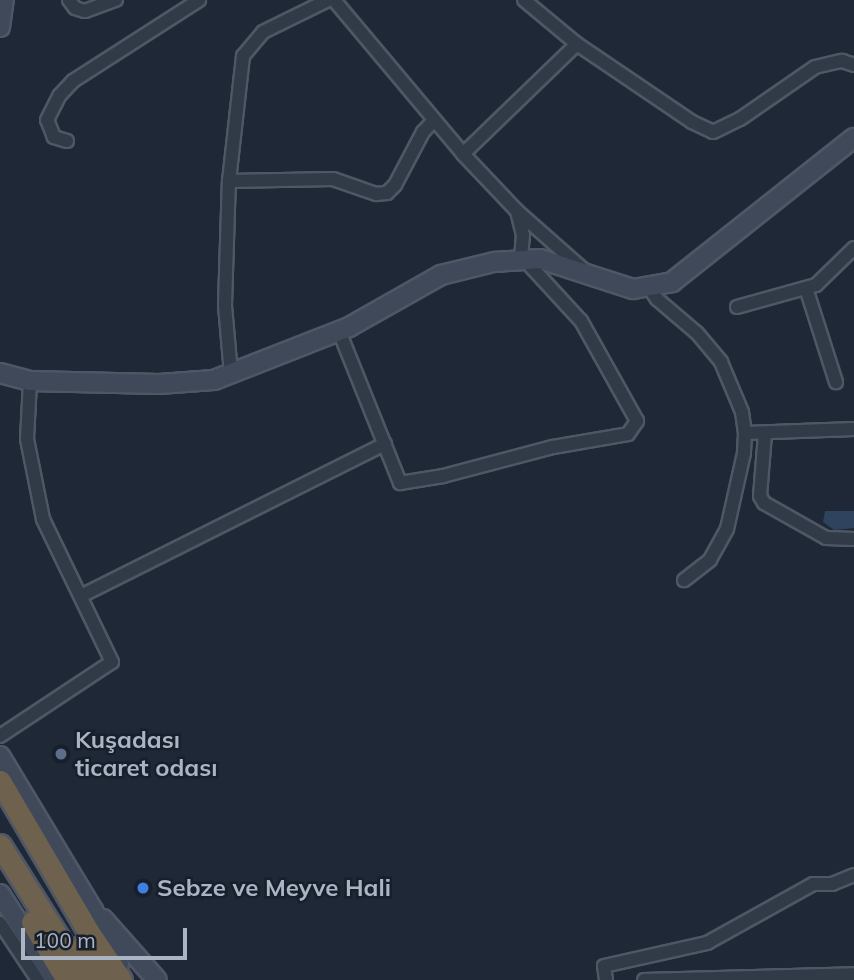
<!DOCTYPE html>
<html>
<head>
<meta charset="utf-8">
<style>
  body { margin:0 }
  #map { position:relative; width:854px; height:980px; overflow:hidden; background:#1e2837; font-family:Mulish,sans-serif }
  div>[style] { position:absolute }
  .water>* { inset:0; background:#2f435f }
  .roads { filter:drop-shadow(2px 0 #4f5765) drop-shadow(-2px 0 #4f5765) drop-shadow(0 2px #4f5765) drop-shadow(0 -2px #4f5765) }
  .street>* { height:12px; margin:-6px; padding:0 6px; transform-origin:6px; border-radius:6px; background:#313a47 }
  .secondary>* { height:18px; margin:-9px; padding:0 9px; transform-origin:9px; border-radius:9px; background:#3f495a }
  .highway>* { height:21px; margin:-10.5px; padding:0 10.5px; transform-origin:10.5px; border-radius:10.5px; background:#6e614e }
  .dots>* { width:19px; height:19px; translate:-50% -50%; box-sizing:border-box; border:4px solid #171f2b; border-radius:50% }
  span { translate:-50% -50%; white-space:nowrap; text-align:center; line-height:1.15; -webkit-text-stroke:5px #171f2b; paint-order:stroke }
  .poi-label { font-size:24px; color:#abb4c5; font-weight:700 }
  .left { translate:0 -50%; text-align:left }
  .scale { position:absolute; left:21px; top:928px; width:166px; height:32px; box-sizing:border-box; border:4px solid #abb4c5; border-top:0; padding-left:9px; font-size:21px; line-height:24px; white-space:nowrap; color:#abb4c5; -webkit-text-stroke:5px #171f2b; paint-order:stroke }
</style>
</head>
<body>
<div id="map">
  <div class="water">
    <div style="clip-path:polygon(825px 511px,854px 511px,854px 528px,834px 530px,823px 522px)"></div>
  </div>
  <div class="roads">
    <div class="street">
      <div style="left:69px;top:0;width:10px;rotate:53deg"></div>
      <div style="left:75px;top:8px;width:10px;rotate:17deg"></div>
      <div style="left:85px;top:11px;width:33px;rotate:-20deg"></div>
      <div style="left:334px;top:0;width:201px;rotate:50deg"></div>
      <div style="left:463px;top:154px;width:79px;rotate:46.5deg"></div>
      <div style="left:517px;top:211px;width:91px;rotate:41.4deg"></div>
      <div style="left:524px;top:0;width:69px;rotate:39.7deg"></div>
      <div style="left:577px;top:44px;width:139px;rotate:34.1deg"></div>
      <div style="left:692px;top:122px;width:23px;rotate:25deg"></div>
      <div style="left:713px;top:132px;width:30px;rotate:-26deg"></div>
      <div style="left:740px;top:119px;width:91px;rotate:-34.7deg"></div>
      <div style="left:815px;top:67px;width:28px;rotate:-13deg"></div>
      <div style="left:842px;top:61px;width:13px;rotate:18deg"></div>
      <div style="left:67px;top:141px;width:14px;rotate:-163deg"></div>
      <div style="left:54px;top:137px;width:18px;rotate:-112deg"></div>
      <div style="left:47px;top:120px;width:28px;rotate:-63deg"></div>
      <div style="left:60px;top:95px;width:19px;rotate:-47deg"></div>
      <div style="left:73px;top:81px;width:150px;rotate:-32.7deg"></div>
      <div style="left:463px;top:154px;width:158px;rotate:-44deg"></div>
      <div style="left:229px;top:181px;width:104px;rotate:-1.1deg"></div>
      <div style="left:333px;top:179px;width:46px;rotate:19.2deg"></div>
      <div style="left:376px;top:194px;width:11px;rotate:-5deg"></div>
      <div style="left:387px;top:193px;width:11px;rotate:-45deg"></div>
      <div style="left:395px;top:185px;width:60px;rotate:-62.2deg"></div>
      <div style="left:423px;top:132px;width:16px;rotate:-47deg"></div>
      <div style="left:517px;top:211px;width:25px;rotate:76deg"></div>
      <div style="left:523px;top:235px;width:25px;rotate:95deg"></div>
      <div style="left:648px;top:286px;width:16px;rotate:55deg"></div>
      <div style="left:657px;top:299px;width:52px;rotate:40.4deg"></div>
      <div style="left:697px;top:333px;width:38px;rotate:50deg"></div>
      <div style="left:721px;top:362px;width:54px;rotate:67.2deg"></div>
      <div style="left:742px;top:412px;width:21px;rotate:82deg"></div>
      <div style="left:745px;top:433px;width:20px;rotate:93deg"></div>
      <div style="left:744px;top:453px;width:78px;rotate:102.6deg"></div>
      <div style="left:727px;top:529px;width:35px;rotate:119deg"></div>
      <div style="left:710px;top:560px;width:33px;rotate:142deg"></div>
      <div style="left:806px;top:288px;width:99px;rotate:72.3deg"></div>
      <div style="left:737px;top:307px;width:82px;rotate:-15.6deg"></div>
      <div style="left:816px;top:285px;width:53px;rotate:-44.2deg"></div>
      <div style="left:339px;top:331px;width:164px;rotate:68.1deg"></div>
      <div style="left:400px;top:483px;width:44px;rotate:-9.2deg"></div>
      <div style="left:443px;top:476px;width:114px;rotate:-14.8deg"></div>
      <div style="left:553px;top:447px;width:76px;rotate:-9.8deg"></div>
      <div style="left:628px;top:434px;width:16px;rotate:-55deg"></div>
      <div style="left:637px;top:421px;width:115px;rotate:-119.2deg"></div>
      <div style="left:581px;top:321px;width:83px;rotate:-132.6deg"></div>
      <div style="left:231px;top:374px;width:69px;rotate:-95deg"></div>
      <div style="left:225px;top:305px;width:124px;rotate:-88.2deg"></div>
      <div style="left:229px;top:181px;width:126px;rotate:-83.6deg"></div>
      <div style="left:243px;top:56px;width:31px;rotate:-50deg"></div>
      <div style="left:263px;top:32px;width:72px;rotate:-26.2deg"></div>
      <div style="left:745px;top:433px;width:109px;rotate:-2.1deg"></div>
      <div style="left:765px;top:434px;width:62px;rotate:94.6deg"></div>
      <div style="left:760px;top:496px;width:8px;rotate:60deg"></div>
      <div style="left:764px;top:503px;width:71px;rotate:29.4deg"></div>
      <div style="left:826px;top:538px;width:28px;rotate:2deg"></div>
      <div style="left:81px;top:596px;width:340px;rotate:-26.6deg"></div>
      <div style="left:0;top:736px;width:134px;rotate:-33.5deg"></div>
      <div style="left:112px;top:662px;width:159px;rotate:-115.8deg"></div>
      <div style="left:43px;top:519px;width:82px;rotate:-101.3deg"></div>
      <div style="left:27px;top:439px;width:58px;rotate:-87deg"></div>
      <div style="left:0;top:923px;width:69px;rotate:56.3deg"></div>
      <div style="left:606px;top:980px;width:14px;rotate:-98deg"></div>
      <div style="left:604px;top:966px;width:106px;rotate:-12.6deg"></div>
      <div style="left:707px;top:943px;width:121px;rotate:-29.1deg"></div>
      <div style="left:813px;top:884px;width:19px"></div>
      <div style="left:832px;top:884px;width:24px;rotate:-22deg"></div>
      <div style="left:644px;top:980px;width:210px;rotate:-1.6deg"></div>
    </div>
    <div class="secondary">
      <div style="left:0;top:27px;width:27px;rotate:-82deg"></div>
      <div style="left:0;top:373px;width:31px;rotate:15deg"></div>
      <div style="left:30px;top:381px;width:129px;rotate:1.3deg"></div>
      <div style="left:159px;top:384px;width:55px;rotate:-4.2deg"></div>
      <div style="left:214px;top:380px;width:145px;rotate:-21.4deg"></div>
      <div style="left:349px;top:327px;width:106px;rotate:-29.5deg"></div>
      <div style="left:441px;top:275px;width:55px;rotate:-13.8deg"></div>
      <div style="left:494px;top:262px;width:46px;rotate:-3.7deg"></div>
      <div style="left:540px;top:259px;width:98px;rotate:17.9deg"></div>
      <div style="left:633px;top:289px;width:40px;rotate:-10deg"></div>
      <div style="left:672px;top:282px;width:232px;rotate:-38.4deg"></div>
      <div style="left:0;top:756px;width:180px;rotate:58.9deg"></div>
      <div style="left:93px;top:910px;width:60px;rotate:64.3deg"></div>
      <div style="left:0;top:894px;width:102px;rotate:57.4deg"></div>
      <div style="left:103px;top:919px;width:81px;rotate:48.5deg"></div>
    </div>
    <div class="highway">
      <div style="left:0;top:781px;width:174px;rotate:59.6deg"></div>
      <div style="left:88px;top:931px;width:59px;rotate:56deg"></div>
      <div style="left:0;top:845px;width:160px;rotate:57.8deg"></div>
      <div style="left:32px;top:922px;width:68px;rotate:58.9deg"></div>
      <div style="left:82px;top:946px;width:40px;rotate:58deg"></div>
    </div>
  </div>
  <div class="dots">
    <div style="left:61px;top:754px;background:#5c6f8a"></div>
    <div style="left:143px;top:888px;background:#3f7fe0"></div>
  </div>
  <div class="poi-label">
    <span class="left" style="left:75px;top:754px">Kuşadası<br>ticaret odası</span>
    <span class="left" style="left:157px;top:888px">Sebze ve Meyve Hali</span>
  </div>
  <div class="scale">100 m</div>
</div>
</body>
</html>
